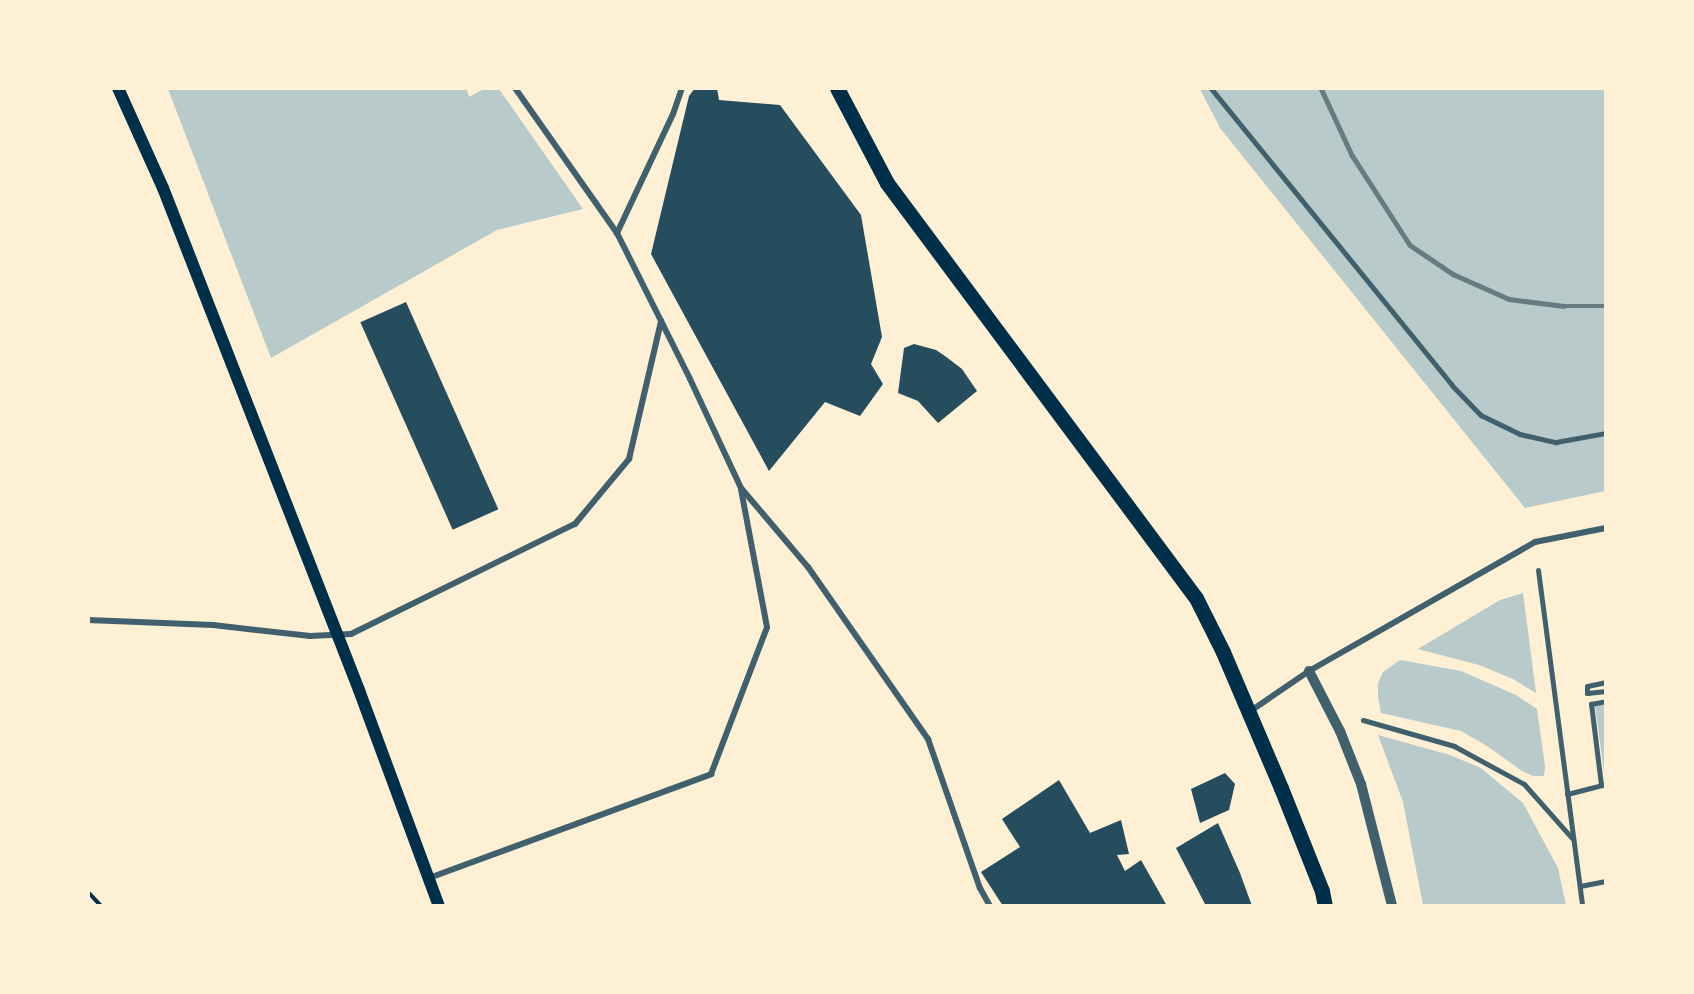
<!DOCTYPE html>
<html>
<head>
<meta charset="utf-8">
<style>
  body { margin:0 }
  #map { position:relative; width:1694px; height:994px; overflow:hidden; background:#fdf0d5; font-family:"Nunito Sans",sans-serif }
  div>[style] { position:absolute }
  .green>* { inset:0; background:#b9caca }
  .building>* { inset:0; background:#264d5e; transform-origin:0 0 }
  .path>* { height:4px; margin:-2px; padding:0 2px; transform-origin:2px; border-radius:2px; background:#003049 }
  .service>* { height:4.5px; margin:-2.25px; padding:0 2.25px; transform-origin:2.25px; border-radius:2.25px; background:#3f606c }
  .pedestrian>* { height:5px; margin:-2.5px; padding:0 2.5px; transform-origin:2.5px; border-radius:2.5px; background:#3f606c }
  .minor>* { height:6px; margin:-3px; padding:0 3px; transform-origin:3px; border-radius:3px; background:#3f606c }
  .tertiary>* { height:10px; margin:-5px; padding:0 5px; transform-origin:5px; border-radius:5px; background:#3f606c }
  .secondary>* { height:12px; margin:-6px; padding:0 6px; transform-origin:6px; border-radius:6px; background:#003049 }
  .primary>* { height:15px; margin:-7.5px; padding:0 7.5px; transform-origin:7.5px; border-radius:7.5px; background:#003049 }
  .rail>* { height:4.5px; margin:-2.25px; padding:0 2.25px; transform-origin:2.25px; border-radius:2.25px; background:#657d81 }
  span { translate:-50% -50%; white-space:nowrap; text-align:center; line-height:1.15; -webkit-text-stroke:5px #fdf0d5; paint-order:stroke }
  .frame { position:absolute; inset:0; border:90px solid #fdf0d5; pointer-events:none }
</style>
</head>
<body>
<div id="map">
  <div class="green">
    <div style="clip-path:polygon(466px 88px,469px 97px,484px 89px,499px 89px,583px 209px,497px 230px,271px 358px,168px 89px)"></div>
    <div style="clip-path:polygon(1200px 89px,1605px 89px,1605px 491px,1525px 508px,1220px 128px)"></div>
    <div style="clip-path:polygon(1523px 593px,1536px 693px,1513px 679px,1479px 665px,1418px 649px,1500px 600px)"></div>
    <div style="clip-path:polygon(1400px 660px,1461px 671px,1516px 695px,1537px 709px,1545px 766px,1544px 776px,1533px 776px,1522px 771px,1487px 746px,1461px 731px,1381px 713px,1378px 697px,1378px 683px,1383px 672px)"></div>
    <div style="clip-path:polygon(1605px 704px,1605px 781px,1595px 705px)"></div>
    <div style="clip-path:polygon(1378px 735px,1450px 755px,1481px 768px,1523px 803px,1558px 868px,1566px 905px,1423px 905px,1403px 802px)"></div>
  </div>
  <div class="building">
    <div style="clip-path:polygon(695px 88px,717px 88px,719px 100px,780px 105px,861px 215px,882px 337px,871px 364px,883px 384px,860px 416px,825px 402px,769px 471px,651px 254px,689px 96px)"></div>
    <div style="left:406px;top:302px;width:227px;height:50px;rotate:66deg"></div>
    <div style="clip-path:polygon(914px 344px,936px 350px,945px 356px,962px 369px,977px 391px,938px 423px,918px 401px,898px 393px,904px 348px)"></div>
    <div style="clip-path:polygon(1225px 773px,1235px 784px,1229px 810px,1200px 823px,1191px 789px)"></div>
    <div style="clip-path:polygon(1059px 780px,1090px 833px,1121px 820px,1129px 854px,1117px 855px,1125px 871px,1141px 860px,1167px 906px,1003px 906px,981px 872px,1020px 847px,1002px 819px)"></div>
    <div style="clip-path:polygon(1218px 823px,1240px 873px,1252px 906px,1206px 906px,1176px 848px)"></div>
  </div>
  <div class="path">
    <div style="left:88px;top:892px;width:19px;rotate:47deg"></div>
  </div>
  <div class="service">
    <div style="left:1211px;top:88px;width:382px;rotate:50.9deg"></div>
    <div style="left:1452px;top:385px;width:42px;rotate:46deg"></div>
    <div style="left:1481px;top:415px;width:43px;rotate:26deg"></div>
    <div style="left:1520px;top:434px;width:37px;rotate:13deg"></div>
    <div style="left:1556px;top:442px;width:51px;rotate:-10.2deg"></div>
  </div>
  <div class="pedestrian">
    <div style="left:1538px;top:570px;width:339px;rotate:82.5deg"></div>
    <div style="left:1606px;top:682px;width:19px;rotate:168deg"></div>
    <div style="left:1587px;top:686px;width:7px;rotate:90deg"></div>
    <div style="left:1587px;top:693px;width:19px;rotate:-6deg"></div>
    <div style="left:1363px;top:720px;width:95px;rotate:15.9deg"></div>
    <div style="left:1454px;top:746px;width:80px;rotate:28.5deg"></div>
    <div style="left:1524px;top:784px;width:72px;rotate:48.4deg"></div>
    <div style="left:1601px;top:785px;width:82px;rotate:-97deg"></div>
    <div style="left:1591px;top:704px;width:15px;rotate:-11deg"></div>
    <div style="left:1567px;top:794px;width:40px;rotate:-14.4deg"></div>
    <div style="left:1580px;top:886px;width:26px;rotate:-11deg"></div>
  </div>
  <div class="minor">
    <div style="left:515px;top:88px;width:177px;rotate:54.9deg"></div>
    <div style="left:682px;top:88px;width:28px;rotate:109deg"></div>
    <div style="left:673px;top:114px;width:132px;rotate:115.2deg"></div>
    <div style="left:617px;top:233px;width:163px;rotate:63.4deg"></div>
    <div style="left:690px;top:379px;width:120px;rotate:64.9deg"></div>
    <div style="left:741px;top:488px;width:104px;rotate:49.7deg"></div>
    <div style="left:808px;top:567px;width:210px;rotate:55.1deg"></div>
    <div style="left:928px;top:739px;width:158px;rotate:70.8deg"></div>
    <div style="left:980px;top:888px;width:21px;rotate:61deg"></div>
    <div style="left:88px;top:620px;width:125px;rotate:2.3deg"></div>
    <div style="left:213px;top:625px;width:98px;rotate:6.5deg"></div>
    <div style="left:310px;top:636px;width:41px;rotate:-2.8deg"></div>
    <div style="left:351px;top:634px;width:250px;rotate:-26.2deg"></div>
    <div style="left:575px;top:524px;width:85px;rotate:-50.3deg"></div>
    <div style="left:629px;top:459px;width:142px;rotate:-76.9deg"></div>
    <div style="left:1249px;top:712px;width:73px;rotate:-34.3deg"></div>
    <div style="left:1309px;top:671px;width:260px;rotate:-29.7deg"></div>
    <div style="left:1535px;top:542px;width:72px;rotate:-11.2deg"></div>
    <div style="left:429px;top:878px;width:301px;rotate:-20.2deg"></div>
    <div style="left:711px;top:774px;width:157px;rotate:-69.1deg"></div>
    <div style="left:767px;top:627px;width:140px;rotate:-100.7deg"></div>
  </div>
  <div class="tertiary">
    <div style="left:1309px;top:671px;width:68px;rotate:62.7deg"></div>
    <div style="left:1340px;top:731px;width:57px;rotate:68.4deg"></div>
    <div style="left:1361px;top:784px;width:126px;rotate:75.7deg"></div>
  </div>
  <div class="secondary">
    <div style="left:118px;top:88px;width:110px;rotate:65.8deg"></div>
    <div style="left:163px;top:188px;width:539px;rotate:68.67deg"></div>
    <div style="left:359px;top:690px;width:230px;rotate:69.7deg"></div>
  </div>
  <div class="primary">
    <div style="left:837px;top:88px;width:107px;rotate:62.2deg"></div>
    <div style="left:887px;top:183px;width:517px;rotate:53.33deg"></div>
    <div style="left:1196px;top:598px;width:60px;rotate:63.4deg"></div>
    <div style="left:1223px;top:652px;width:148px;rotate:66.9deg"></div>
    <div style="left:1281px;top:788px;width:111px;rotate:68.3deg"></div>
    <div style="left:1322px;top:891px;width:15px;rotate:79deg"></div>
  </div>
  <div class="rail">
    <div style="left:1321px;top:88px;width:74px;rotate:65.2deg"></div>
    <div style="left:1352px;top:155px;width:107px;rotate:57.2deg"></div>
    <div style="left:1410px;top:245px;width:52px;rotate:34deg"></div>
    <div style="left:1453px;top:274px;width:61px;rotate:24.1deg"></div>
    <div style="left:1509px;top:299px;width:55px;rotate:7.3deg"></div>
    <div style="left:1564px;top:306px;width:42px"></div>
  </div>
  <div class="frame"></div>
</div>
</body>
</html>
